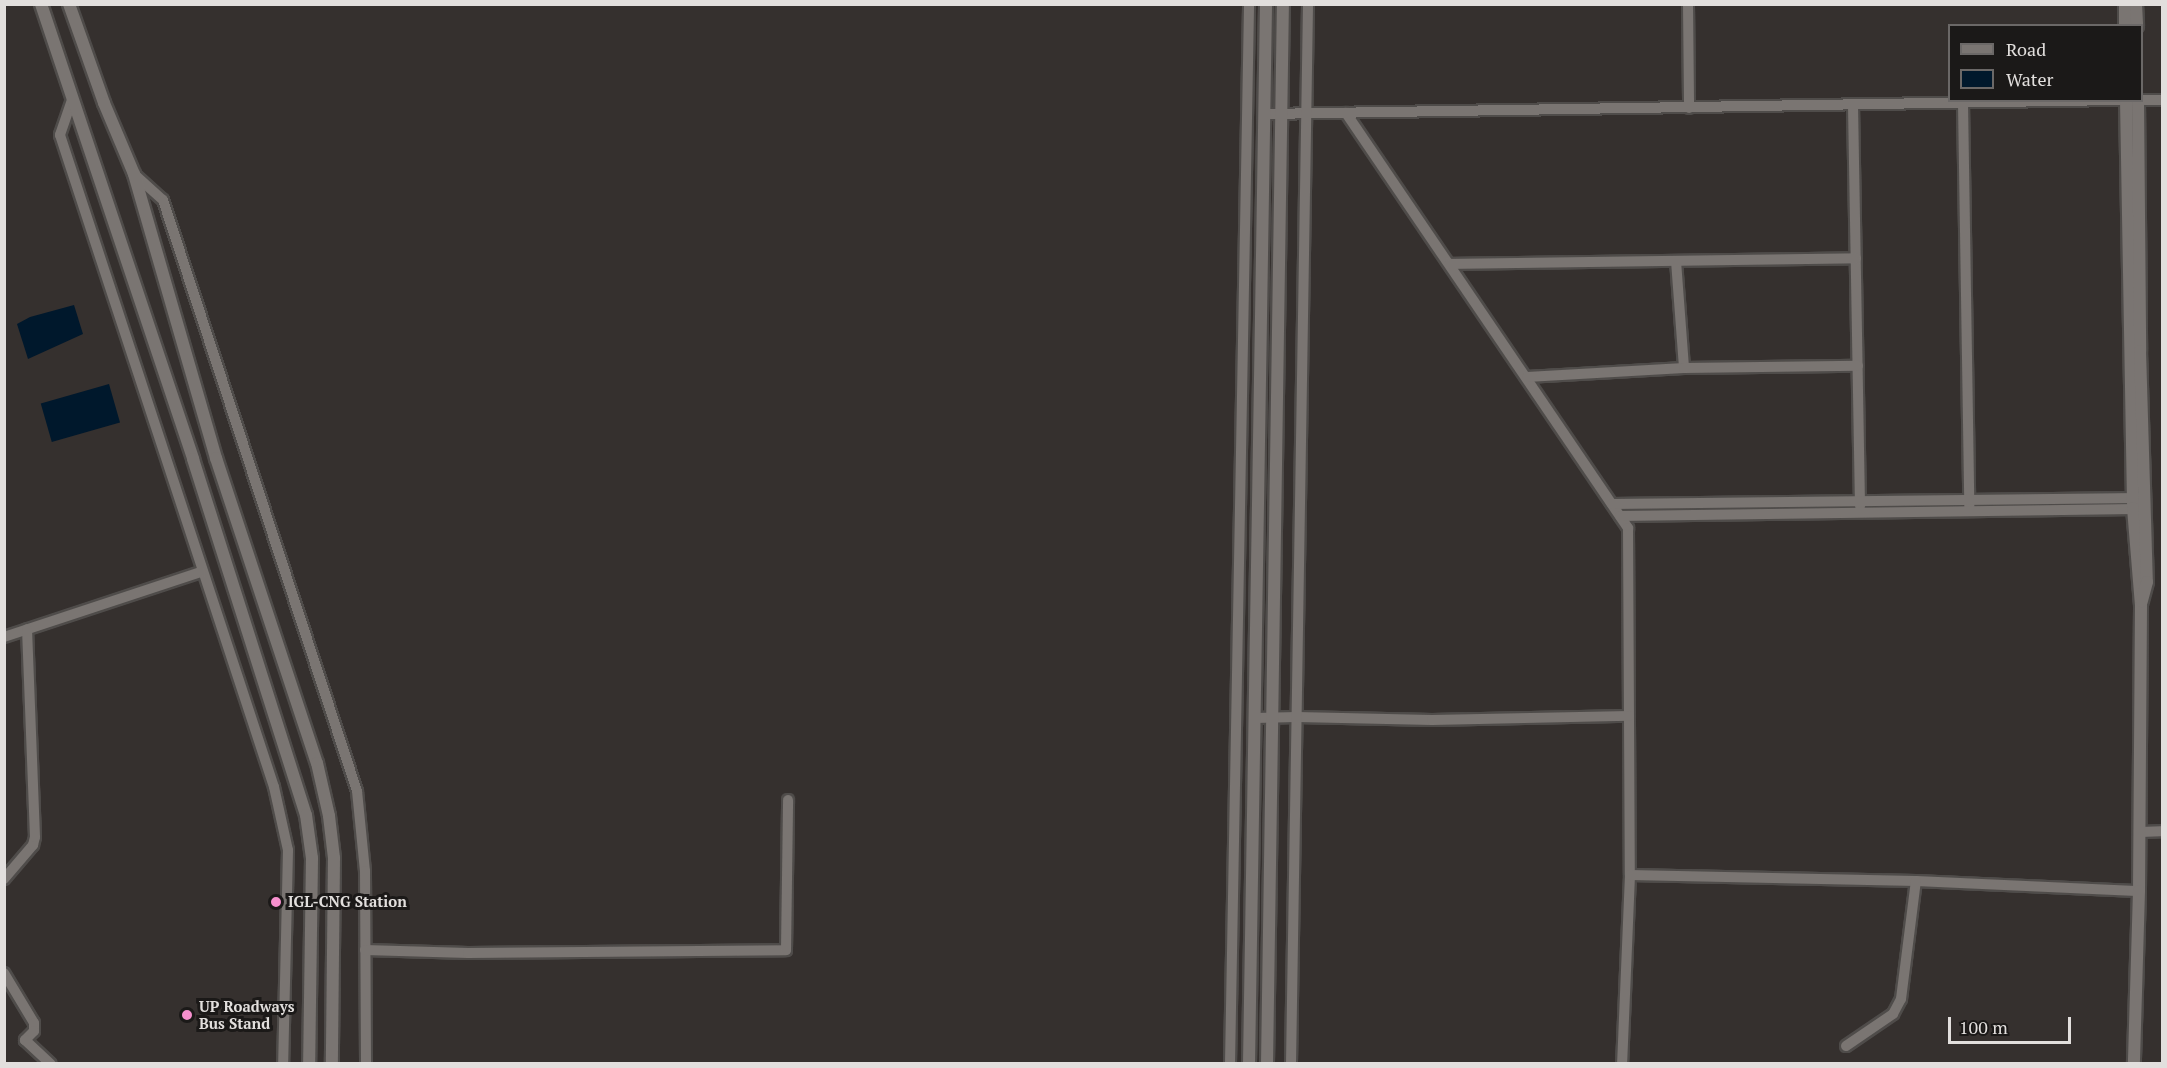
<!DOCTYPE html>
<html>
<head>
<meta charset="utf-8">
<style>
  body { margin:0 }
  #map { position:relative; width:2167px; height:1068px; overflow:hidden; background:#35302e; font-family:"PT Serif",serif }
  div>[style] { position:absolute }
  .water>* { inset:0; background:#00182c; transform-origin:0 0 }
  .roads { filter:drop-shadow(2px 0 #4f4c4a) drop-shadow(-2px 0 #4f4c4a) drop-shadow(0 2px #4f4c4a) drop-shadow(0 -2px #4f4c4a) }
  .minor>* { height:10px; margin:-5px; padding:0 5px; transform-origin:5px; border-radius:5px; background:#7a7572 }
  .tertiary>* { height:12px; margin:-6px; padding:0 6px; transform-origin:6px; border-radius:6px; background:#7a7572 }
  .dots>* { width:16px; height:16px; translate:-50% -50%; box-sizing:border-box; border:3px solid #1b1918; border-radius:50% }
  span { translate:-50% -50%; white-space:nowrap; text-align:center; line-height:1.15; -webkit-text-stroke:6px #1b1918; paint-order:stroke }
  .poi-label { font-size:15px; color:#e2dfdd; font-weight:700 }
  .left { translate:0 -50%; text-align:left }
  .frame { position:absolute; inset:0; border:6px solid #e2dfdd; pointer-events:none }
  .legend { position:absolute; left:1948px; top:24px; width:195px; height:78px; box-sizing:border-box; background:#1b1918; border:2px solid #6b6867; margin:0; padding:8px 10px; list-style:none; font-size:18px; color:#e2dfdd }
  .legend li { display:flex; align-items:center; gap:12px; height:30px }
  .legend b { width:30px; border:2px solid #6b6867 }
  .scale { position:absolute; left:1948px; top:1017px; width:123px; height:27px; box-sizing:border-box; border:3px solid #e2dfdd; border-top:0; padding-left:8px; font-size:18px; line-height:21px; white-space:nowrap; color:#e2dfdd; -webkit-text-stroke:4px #1b1918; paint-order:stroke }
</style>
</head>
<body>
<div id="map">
  <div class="water">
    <div style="clip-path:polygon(74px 305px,83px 334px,28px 359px,17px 324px,30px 317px)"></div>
    <div style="left:109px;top:384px;width:40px;height:71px;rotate:74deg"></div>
  </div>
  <div class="roads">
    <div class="minor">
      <div style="left:1688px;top:4px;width:104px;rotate:89.4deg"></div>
      <div style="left:72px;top:100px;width:37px;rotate:109deg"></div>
      <div style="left:60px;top:135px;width:686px;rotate:71.83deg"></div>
      <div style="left:274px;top:787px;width:65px;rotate:77.5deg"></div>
      <div style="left:288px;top:850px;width:214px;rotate:91.3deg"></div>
      <div style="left:2142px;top:100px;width:20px"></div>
      <div style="left:1963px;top:103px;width:404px;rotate:89.1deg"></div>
      <div style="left:1853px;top:105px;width:401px;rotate:89deg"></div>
      <div style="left:1346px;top:113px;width:502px;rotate:55.8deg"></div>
      <div style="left:1628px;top:528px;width:347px;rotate:89.7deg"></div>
      <div style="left:1630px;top:875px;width:189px;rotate:92.4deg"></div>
      <div style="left:1265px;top:114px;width:857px;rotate:-0.94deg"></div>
      <div style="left:134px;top:174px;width:39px;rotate:42deg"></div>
      <div style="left:163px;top:200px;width:622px;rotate:71.83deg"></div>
      <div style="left:357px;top:791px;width:80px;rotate:84.3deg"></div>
      <div style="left:365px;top:871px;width:193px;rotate:89.7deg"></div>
      <div style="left:1676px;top:261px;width:107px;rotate:85.7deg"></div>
      <div style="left:1450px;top:264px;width:406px;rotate:-0.8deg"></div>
      <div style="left:1527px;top:377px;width:157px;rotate:-3.3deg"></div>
      <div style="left:1684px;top:368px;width:174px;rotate:-0.7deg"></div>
      <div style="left:1612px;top:504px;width:528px;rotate:-0.65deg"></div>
      <div style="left:1620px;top:516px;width:519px;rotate:-0.77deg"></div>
      <div style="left:4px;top:637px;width:207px;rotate:-18.3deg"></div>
      <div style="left:1255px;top:718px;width:42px;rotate:-1.4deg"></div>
      <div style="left:1297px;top:717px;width:135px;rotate:1.3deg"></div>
      <div style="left:1432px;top:720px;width:197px;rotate:-1.2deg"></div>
      <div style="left:2139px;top:832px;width:23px;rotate:-2deg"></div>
      <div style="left:1630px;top:875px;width:286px;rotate:1.2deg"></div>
      <div style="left:1916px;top:881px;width:223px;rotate:2.6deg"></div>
      <div style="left:4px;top:879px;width:45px;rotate:-49.5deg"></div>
      <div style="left:33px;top:845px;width:8px;rotate:-76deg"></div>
      <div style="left:35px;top:837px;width:208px;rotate:-92.2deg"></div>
      <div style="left:365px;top:950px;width:103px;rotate:1.7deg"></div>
      <div style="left:468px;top:953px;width:318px;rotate:-0.5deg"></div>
      <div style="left:786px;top:950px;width:150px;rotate:-89.2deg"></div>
      <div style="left:4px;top:973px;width:58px;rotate:59deg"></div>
      <div style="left:34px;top:1023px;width:8px;rotate:90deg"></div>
      <div style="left:34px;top:1031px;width:13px;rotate:135deg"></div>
      <div style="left:25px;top:1040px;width:35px;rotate:43deg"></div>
      <div style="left:1846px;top:1046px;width:57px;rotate:-34.2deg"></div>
      <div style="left:1893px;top:1014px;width:17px;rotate:-62deg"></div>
      <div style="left:1901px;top:999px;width:119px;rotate:-82.8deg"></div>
      <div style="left:1230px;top:1064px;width:1060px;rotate:-88.97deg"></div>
      <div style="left:1291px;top:1064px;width:1060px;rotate:-89.08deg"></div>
    </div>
    <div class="tertiary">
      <div style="left:41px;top:4px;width:480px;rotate:71.5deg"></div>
      <div style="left:193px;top:459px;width:374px;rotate:72.4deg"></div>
      <div style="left:306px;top:815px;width:43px;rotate:82.1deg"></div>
      <div style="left:312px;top:858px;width:206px;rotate:90.8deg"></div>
      <div style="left:69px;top:4px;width:105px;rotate:70.5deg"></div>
      <div style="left:104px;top:103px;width:77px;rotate:67.1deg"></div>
      <div style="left:134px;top:174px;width:296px;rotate:73.9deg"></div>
      <div style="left:216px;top:458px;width:321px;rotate:71.7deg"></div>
      <div style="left:317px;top:763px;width:54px;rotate:77.2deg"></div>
      <div style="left:329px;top:816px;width:42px;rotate:83.2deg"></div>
      <div style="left:334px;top:858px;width:206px;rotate:90.6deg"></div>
      <div style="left:2125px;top:4px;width:22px;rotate:90deg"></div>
      <div style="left:2136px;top:4px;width:22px;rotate:87deg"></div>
      <div style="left:2126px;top:100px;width:408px;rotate:89deg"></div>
      <div style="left:2133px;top:508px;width:97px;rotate:85.3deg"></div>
      <div style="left:2141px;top:605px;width:286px;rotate:90.4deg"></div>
      <div style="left:2139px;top:891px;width:173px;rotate:91.7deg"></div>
      <div style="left:2138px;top:100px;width:251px;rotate:89.5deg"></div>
      <div style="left:2140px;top:351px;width:231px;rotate:88.3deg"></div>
      <div style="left:2147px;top:582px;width:20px;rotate:105deg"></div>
      <div style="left:1249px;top:1064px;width:1060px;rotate:-89.08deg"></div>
      <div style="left:1267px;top:1064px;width:1060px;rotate:-89.14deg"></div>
    </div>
  </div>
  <div class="dots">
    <div style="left:276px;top:902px;background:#f790ce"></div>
    <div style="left:187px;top:1015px;background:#f790ce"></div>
  </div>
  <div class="poi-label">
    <span class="left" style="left:288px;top:902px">IGL-CNG Station</span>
    <span class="left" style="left:199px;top:1015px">UP Roadways<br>Bus Stand</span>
  </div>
  <div class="frame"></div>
  <ul class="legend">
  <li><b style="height:8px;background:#7a7572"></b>Road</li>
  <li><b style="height:16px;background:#00182c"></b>Water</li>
  </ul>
  <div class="scale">100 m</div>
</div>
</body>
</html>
